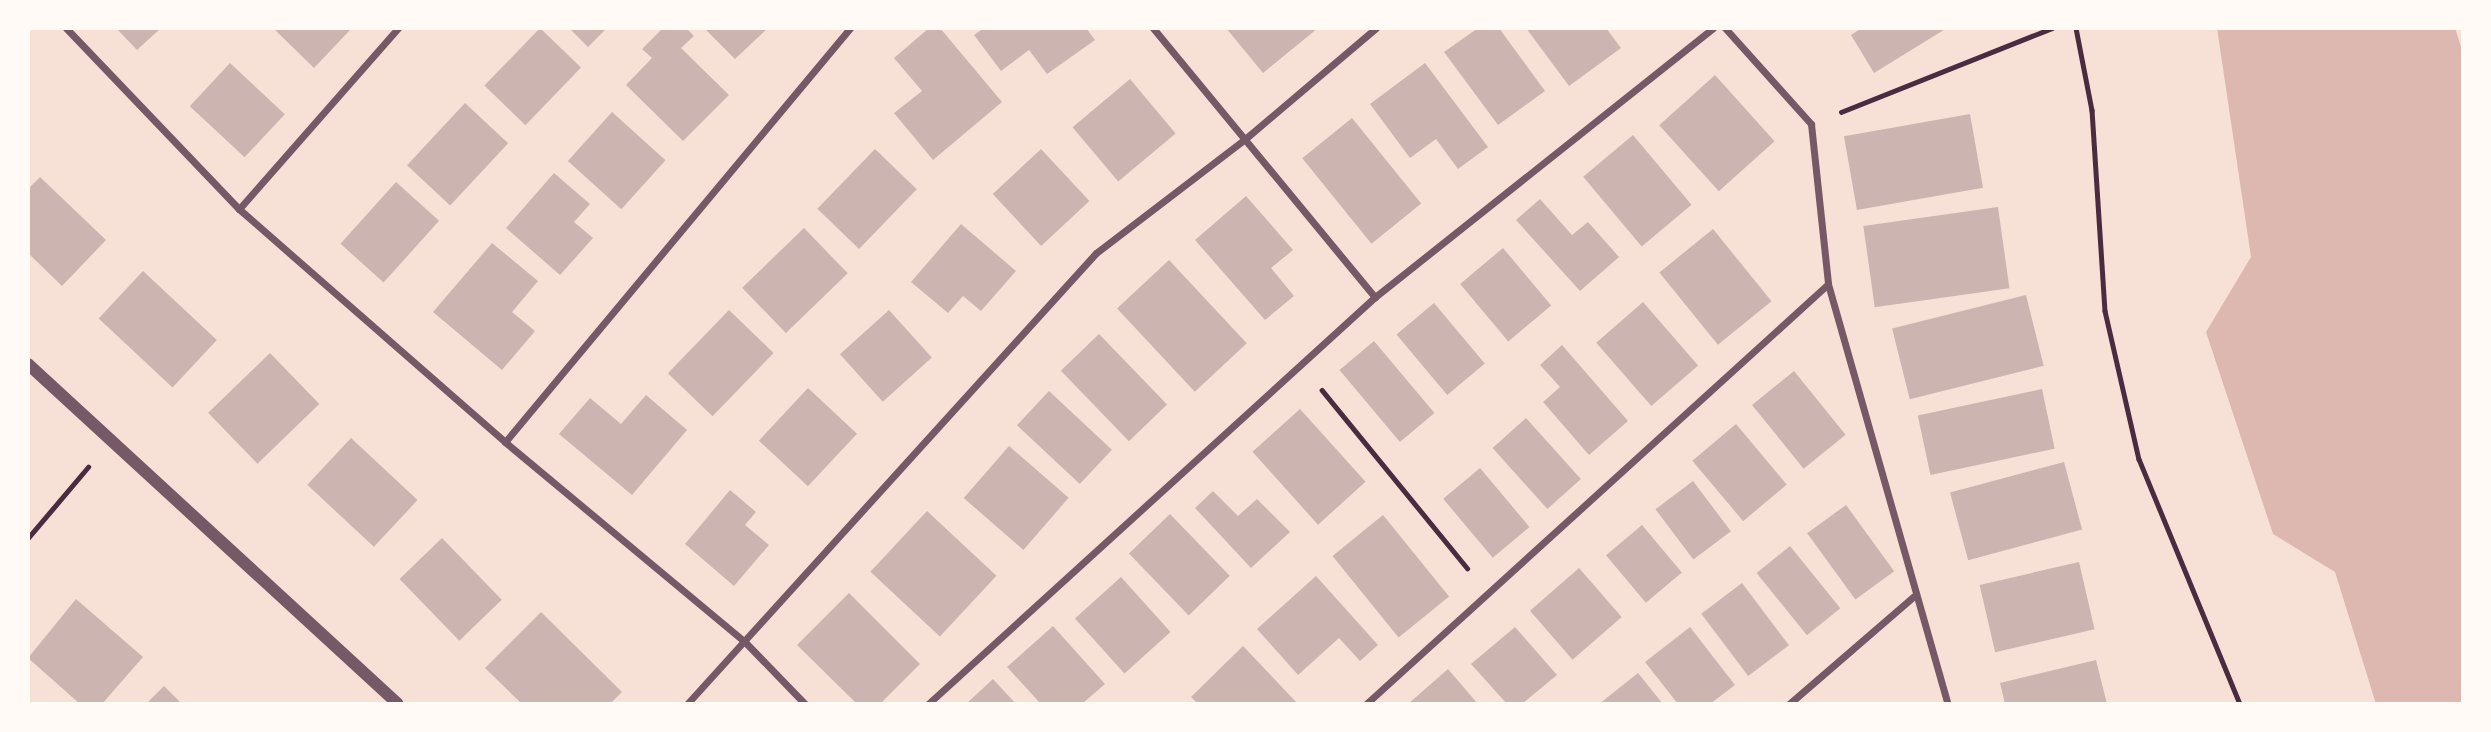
<!DOCTYPE html>
<html>
<head>
<meta charset="utf-8">
<style>
  body { margin:0 }
  #map { position:relative; width:2491px; height:732px; overflow:hidden; background:#f7e1d7; font-family:"Public Sans",sans-serif }
  div>[style] { position:absolute }
  .water>* { inset:0; background:#dcb8b0 }
  .building>* { inset:0; background:#ccb4b1; transform-origin:0 0 }
  .path>* { height:4.5px; margin:-2.25px; padding:0 2.25px; transform-origin:2.25px; border-radius:2.25px; background:#4a2c40 }
  .minor>* { height:7px; margin:-3.5px; padding:0 3.5px; transform-origin:3.5px; border-radius:3.5px; background:#755966 }
  .tertiary>* { height:12px; margin:-6px; padding:0 6px; transform-origin:6px; border-radius:6px; background:#755966 }
  span { translate:-50% -50%; white-space:nowrap; text-align:center; line-height:1.15; -webkit-text-stroke:7px #fffaf5; paint-order:stroke }
  .frame { position:absolute; inset:0; border:30px solid #fffaf5; pointer-events:none }
</style>
</head>
<body>
<div id="map">
  <div class="water">
    <div style="clip-path:polygon(2217px 28px,2455px 28px,2463px 53px,2463px 704px,2376px 704px,2335px 572px,2273px 534px,2206px 332px,2251px 257px)"></div>
  </div>
  <div class="building">
    <div style="clip-path:polygon(116px 28px,161px 28px,137px 50px)"></div>
    <div style="clip-path:polygon(273px 28px,352px 28px,314px 68px)"></div>
    <div style="left:540px;top:28px;width:57px;height:80px;rotate:44deg"></div>
    <div style="clip-path:polygon(569px 28px,607px 28px,588px 47px)"></div>
    <div style="clip-path:polygon(663px 28px,686px 28px,694px 36px,681px 48px,729px 95px,683px 141px,626px 85px,652px 58px,642px 49px)"></div>
    <div style="clip-path:polygon(704px 28px,768px 28px,735px 59px)"></div>
    <div style="clip-path:polygon(929px 28px,940px 28px,1002px 102px,933px 160px,894px 113px,922px 91px,894px 58px)"></div>
    <div style="clip-path:polygon(984px 28px,1086px 28px,1095px 40px,1047px 74px,1029px 50px,1001px 71px,974px 35px)"></div>
    <div style="clip-path:polygon(1226px 28px,1318px 28px,1263px 73px)"></div>
    <div style="clip-path:polygon(1478px 28px,1499px 28px,1545px 91px,1498px 125px,1444px 52px)"></div>
    <div style="clip-path:polygon(1526px 28px,1606px 28px,1621px 48px,1569px 86px)"></div>
    <div style="clip-path:polygon(1862px 28px,1947px 28px,1874px 73px,1851px 35px)"></div>
    <div style="left:230px;top:63px;width:75px;height:59px;rotate:43deg"></div>
    <div style="clip-path:polygon(1425px 63px,1488px 147px,1458px 169px,1436px 139px,1410px 158px,1370px 104px)"></div>
    <div style="left:1715px;top:75px;width:89px;height:75px;rotate:48deg"></div>
    <div style="left:1130px;top:79px;width:71px;height:75px;rotate:50deg"></div>
    <div style="left:465px;top:103px;width:59px;height:85px;rotate:43deg"></div>
    <div style="left:612px;top:112px;width:72px;height:66px;rotate:42deg"></div>
    <div style="left:1970px;top:114px;width:75px;height:128px;rotate:80deg"></div>
    <div style="left:1352px;top:118px;width:110px;height:64px;rotate:51deg"></div>
    <div style="left:1633px;top:135px;width:91px;height:65px;rotate:50deg"></div>
    <div style="left:875px;top:149px;width:58px;height:83px;rotate:44deg"></div>
    <div style="left:1041px;top:149px;width:71px;height:66px;rotate:47deg"></div>
    <div style="clip-path:polygon(554px 173px,590px 204px,574px 222px,593px 238px,560px 275px,506px 228px)"></div>
    <div style="clip-path:polygon(40px 177px,106px 240px,62px 286px,28px 253px,28px 189px)"></div>
    <div style="left:396px;top:182px;width:58px;height:83px;rotate:42deg"></div>
    <div style="clip-path:polygon(1246px 196px,1293px 250px,1271px 268px,1294px 296px,1265px 320px,1195px 240px)"></div>
    <div style="clip-path:polygon(1540px 199px,1572px 235px,1588px 222px,1619px 257px,1580px 291px,1516px 220px)"></div>
    <div style="left:1998px;top:207px;width:82px;height:136px;rotate:82deg"></div>
    <div style="clip-path:polygon(961px 224px,1016px 271px,981px 311px,963px 296px,948px 313px,911px 282px)"></div>
    <div style="left:804px;top:228px;width:63px;height:86px;rotate:46deg"></div>
    <div style="left:1713px;top:229px;width:93px;height:69px;rotate:51deg"></div>
    <div style="clip-path:polygon(492px 243px,538px 281px,512px 312px,535px 331px,502px 370px,433px 312px)"></div>
    <div style="left:1503px;top:248px;width:75px;height:56px;rotate:50deg"></div>
    <div style="left:1169px;top:260px;width:114px;height:71px;rotate:47deg"></div>
    <div style="left:143px;top:271px;width:101px;height:65px;rotate:43deg"></div>
    <div style="left:2026px;top:295px;width:73px;height:138px;rotate:76deg"></div>
    <div style="left:1643px;top:302px;width:84px;height:62px;rotate:49deg"></div>
    <div style="left:1434px;top:303px;width:79px;height:49px;rotate:50deg"></div>
    <div style="left:729px;top:310px;width:62px;height:88px;rotate:44deg"></div>
    <div style="left:889px;top:310px;width:64px;height:66px;rotate:48deg"></div>
    <div style="left:1099px;top:334px;width:98px;height:53px;rotate:46deg"></div>
    <div style="left:1374px;top:341px;width:94px;height:45px;rotate:50deg"></div>
    <div style="clip-path:polygon(1562px 345px,1628px 421px,1589px 455px,1543px 402px,1560px 387px,1540px 365px)"></div>
    <div style="left:270px;top:353px;width:71px;height:86px;rotate:46deg"></div>
    <div style="left:1794px;top:371px;width:82px;height:54px;rotate:51deg"></div>
    <div style="left:808px;top:388px;width:67px;height:72px;rotate:43deg"></div>
    <div style="left:2042px;top:389px;width:61px;height:127px;rotate:78deg"></div>
    <div style="left:1049px;top:391px;width:86px;height:47px;rotate:43deg"></div>
    <div style="clip-path:polygon(646px 395px,687px 430px,632px 495px,559px 434px,590px 398px,621px 424px)"></div>
    <div style="left:1300px;top:409px;width:98px;height:64px;rotate:48deg"></div>
    <div style="left:1526px;top:418px;width:82px;height:45px;rotate:48deg"></div>
    <div style="left:1736px;top:424px;width:79px;height:57px;rotate:50deg"></div>
    <div style="left:351px;top:438px;width:91px;height:64px;rotate:43deg"></div>
    <div style="left:1009px;top:446px;width:79px;height:69px;rotate:41deg"></div>
    <div style="left:2064px;top:462px;width:70px;height:118px;rotate:75deg"></div>
    <div style="left:1480px;top:468px;width:77px;height:48px;rotate:50deg"></div>
    <div style="left:1693px;top:481px;width:63px;height:47px;rotate:53deg"></div>
    <div style="clip-path:polygon(730px 490px,756px 512px,745px 525px,769px 545px,734px 586px,685px 544px)"></div>
    <div style="clip-path:polygon(1213px 491px,1238px 516px,1257px 499px,1290px 532px,1251px 568px,1195px 508px)"></div>
    <div style="left:1846px;top:505px;width:82px;height:48px;rotate:54deg"></div>
    <div style="left:927px;top:511px;width:95px;height:83px;rotate:43deg"></div>
    <div style="left:1170px;top:514px;width:86px;height:57px;rotate:46deg"></div>
    <div style="left:1383px;top:515px;width:105px;height:65px;rotate:51deg"></div>
    <div style="left:1642px;top:525px;width:62px;height:47px;rotate:50deg"></div>
    <div style="left:442px;top:538px;width:86px;height:59px;rotate:46deg"></div>
    <div style="left:1790px;top:546px;width:80px;height:43px;rotate:51deg"></div>
    <div style="left:2079px;top:562px;width:69px;height:102px;rotate:77deg"></div>
    <div style="left:1579px;top:568px;width:65px;height:65px;rotate:49deg"></div>
    <div style="clip-path:polygon(1316px 576px,1378px 645px,1360px 661px,1339px 638px,1298px 675px,1257px 629px)"></div>
    <div style="left:1121px;top:577px;width:74px;height:62px;rotate:48deg"></div>
    <div style="left:1742px;top:583px;width:78px;height:51px;rotate:53deg"></div>
    <div style="clip-path:polygon(849px 593px,920px 664px,880px 704px,857px 704px,797px 645px)"></div>
    <div style="clip-path:polygon(76px 599px,143px 657px,102px 704px,80px 704px,28px 658px)"></div>
    <div style="clip-path:polygon(541px 612px,622px 692px,610px 704px,522px 704px,485px 668px)"></div>
    <div style="clip-path:polygon(1053px 626px,1105px 684px,1082px 704px,1041px 704px,1007px 667px)"></div>
    <div style="clip-path:polygon(1515px 627px,1557px 675px,1522px 704px,1507px 704px,1471px 664px)"></div>
    <div style="clip-path:polygon(1690px 627px,1735px 685px,1710px 704px,1678px 704px,1645px 662px)"></div>
    <div style="clip-path:polygon(1243px 646px,1298px 704px,1198px 704px,1191px 697px)"></div>
    <div style="clip-path:polygon(2096px 660px,2107px 704px,2005px 704px,2000px 683px)"></div>
    <div style="clip-path:polygon(1448px 669px,1478px 704px,1408px 704px)"></div>
    <div style="clip-path:polygon(1638px 673px,1663px 704px,1599px 704px)"></div>
    <div style="clip-path:polygon(993px 679px,1016px 704px,966px 704px)"></div>
    <div style="clip-path:polygon(164px 686px,182px 704px,146px 704px)"></div>
  </div>
  <div class="path">
    <div style="left:2076px;top:28px;width:84px;rotate:79deg"></div>
    <div style="left:2092px;top:110px;width:201px;rotate:86.3deg"></div>
    <div style="left:2105px;top:311px;width:152px;rotate:77.1deg"></div>
    <div style="left:2139px;top:459px;width:265px;rotate:67.6deg"></div>
    <div style="left:1841px;top:112px;width:227px;rotate:-21.7deg"></div>
    <div style="left:1322px;top:390px;width:230px;rotate:50.8deg"></div>
    <div style="left:28px;top:538px;width:93px;rotate:-49.8deg"></div>
  </div>
  <div class="minor">
    <div style="left:66px;top:28px;width:250px;rotate:46.3deg"></div>
    <div style="left:239px;top:209px;width:354px;rotate:41.2deg"></div>
    <div style="left:505px;top:442px;width:311px;rotate:39.8deg"></div>
    <div style="left:744px;top:641px;width:88px;rotate:45.9deg"></div>
    <div style="left:1153px;top:28px;width:349px;rotate:50.5deg"></div>
    <div style="left:1725px;top:28px;width:129px;rotate:48.1deg"></div>
    <div style="left:1811px;top:124px;width:161px;rotate:83.9deg"></div>
    <div style="left:1828px;top:284px;width:437px;rotate:74.1deg"></div>
    <div style="left:239px;top:209px;width:241px;rotate:-48.7deg"></div>
    <div style="left:505px;top:442px;width:539px;rotate:-50.19deg"></div>
    <div style="left:687px;top:704px;width:609px;rotate:-47.8deg"></div>
    <div style="left:1096px;top:253px;width:188px;rotate:-37.4deg"></div>
    <div style="left:1245px;top:139px;width:172px;rotate:-40.3deg"></div>
    <div style="left:928px;top:704px;width:605px;rotate:-42.32deg"></div>
    <div style="left:1375px;top:297px;width:432px;rotate:-38.5deg"></div>
    <div style="left:1366px;top:704px;width:624px;rotate:-42.27deg"></div>
    <div style="left:1789px;top:704px;width:165px;rotate:-40.8deg"></div>
  </div>
  <div class="tertiary">
    <div style="left:28px;top:364px;width:502px;rotate:42.58deg"></div>
  </div>
  <div class="frame"></div>
</div>
</body>
</html>
